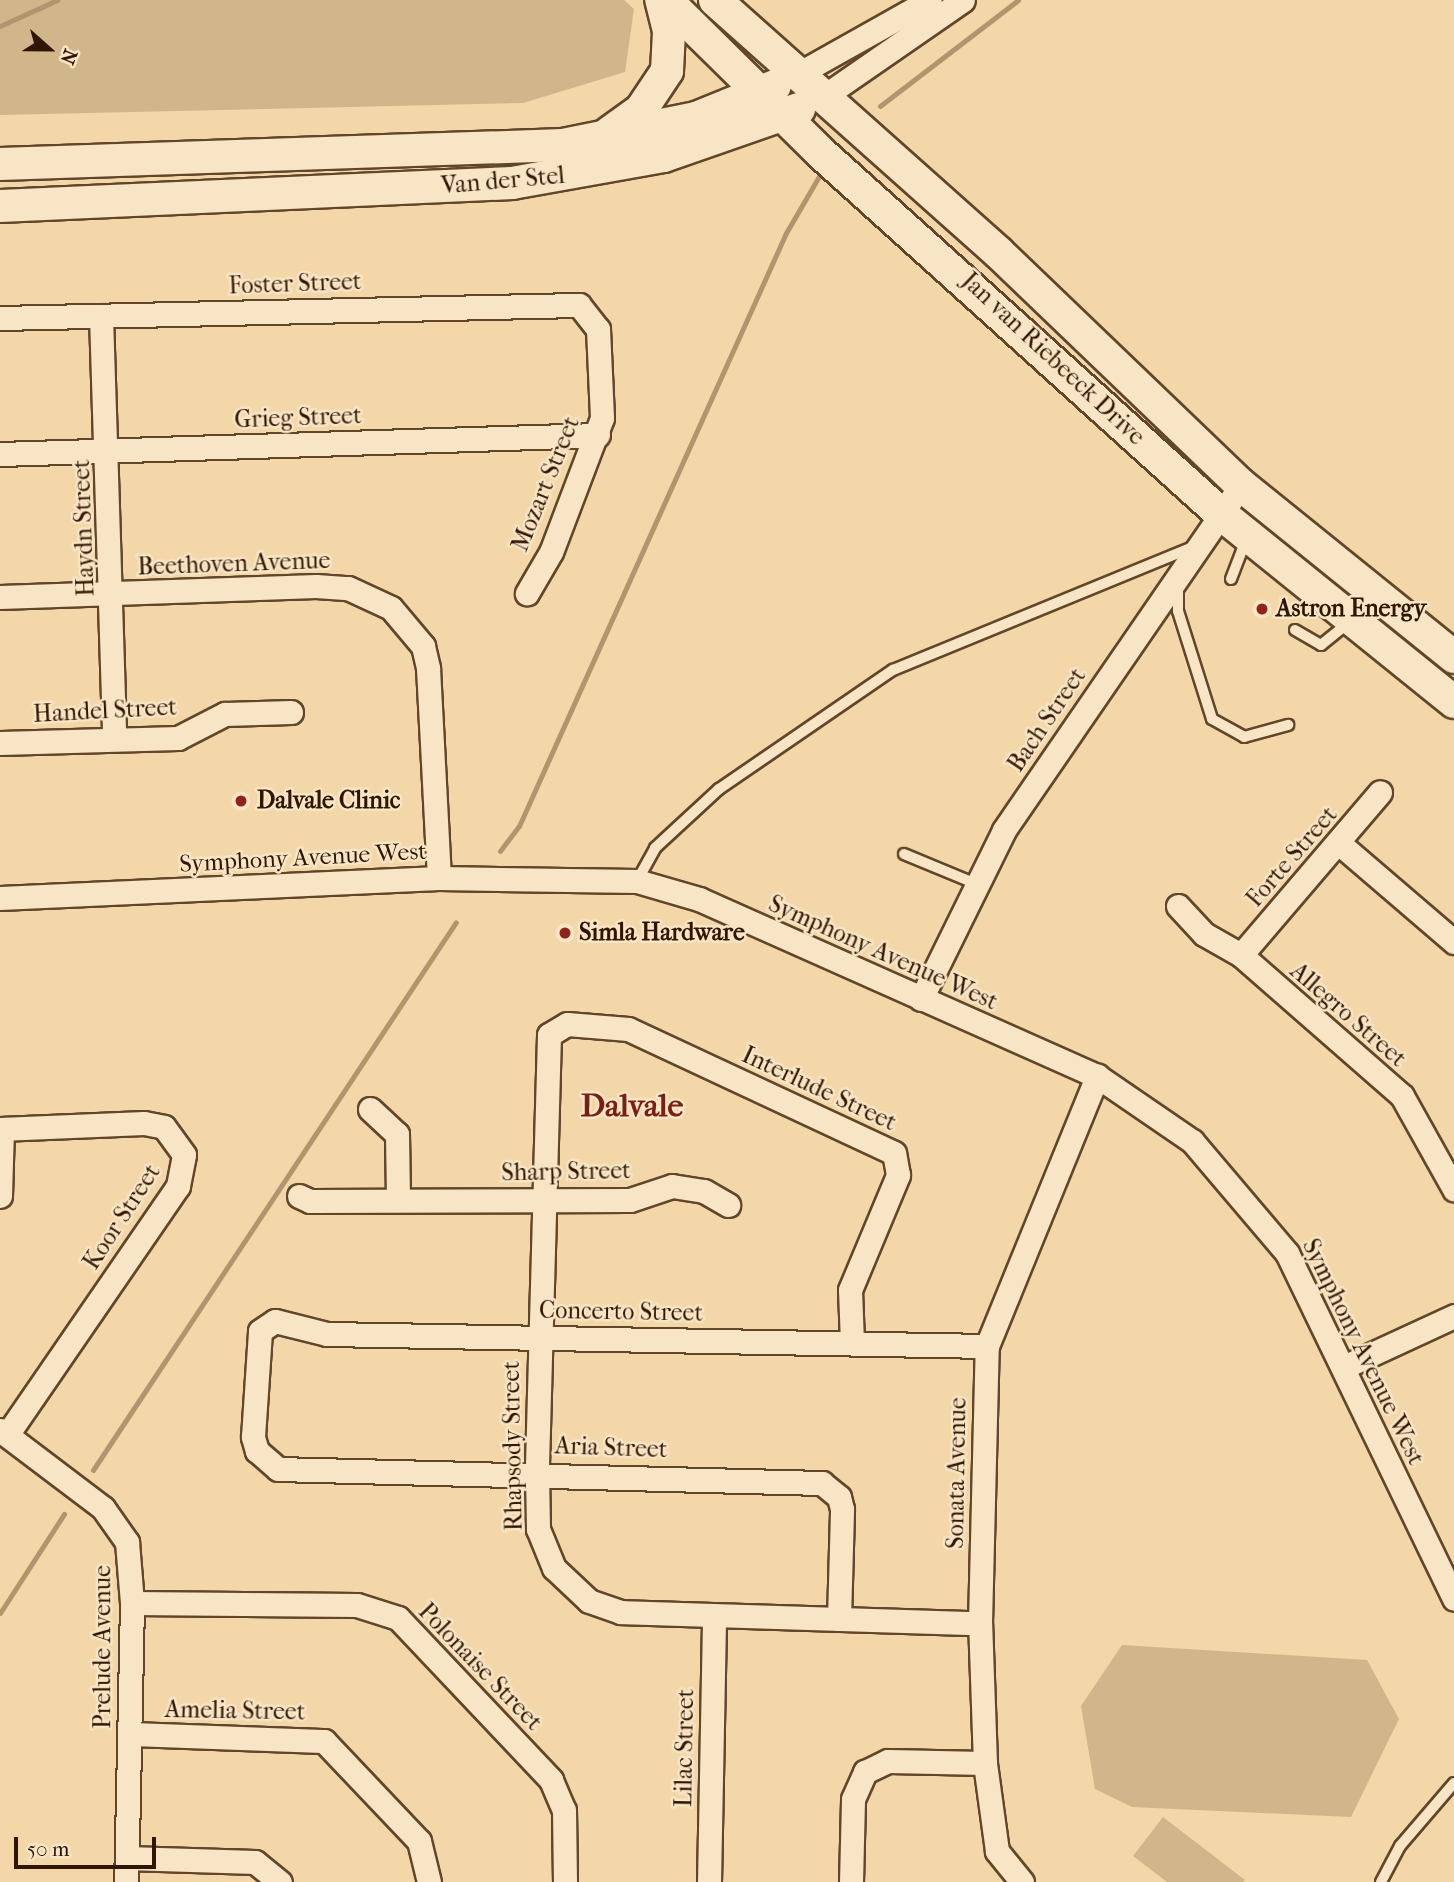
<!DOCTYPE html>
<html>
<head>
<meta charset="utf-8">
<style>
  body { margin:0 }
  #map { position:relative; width:1454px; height:1882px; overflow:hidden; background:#f3d7a8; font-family:"IM FELL French Canon",serif }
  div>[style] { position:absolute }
  .green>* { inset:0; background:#d2b68b }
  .stream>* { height:5px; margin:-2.5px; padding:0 2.5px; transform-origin:2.5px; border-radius:2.5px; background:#b1956f }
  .roads { filter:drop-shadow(2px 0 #61462a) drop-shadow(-2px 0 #61462a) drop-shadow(0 2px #61462a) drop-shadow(0 -2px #61462a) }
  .lane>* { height:10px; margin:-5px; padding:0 5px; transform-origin:5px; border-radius:5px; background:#f7e5c6 }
  .street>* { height:23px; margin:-11.5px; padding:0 11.5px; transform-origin:11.5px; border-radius:11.5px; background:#f7e5c6 }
  .secondary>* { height:32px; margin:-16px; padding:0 16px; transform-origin:16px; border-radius:16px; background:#f7e5c6 }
  .dots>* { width:19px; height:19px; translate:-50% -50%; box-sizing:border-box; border:4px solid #f7e5c6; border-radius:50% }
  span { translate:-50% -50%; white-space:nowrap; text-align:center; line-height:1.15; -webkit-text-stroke:5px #f7e5c6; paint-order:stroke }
  .street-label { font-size:24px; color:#301500 }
  .poi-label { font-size:24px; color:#301500; font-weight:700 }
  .left { translate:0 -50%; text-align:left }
  .district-label { font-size:32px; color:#7a1f14; font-weight:700 }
  .north { position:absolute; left:14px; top:14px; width:70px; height:70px; -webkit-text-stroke:5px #f7e5c6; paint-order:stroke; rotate:111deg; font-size:19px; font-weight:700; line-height:28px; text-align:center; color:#301500 }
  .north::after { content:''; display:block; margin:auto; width:24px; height:32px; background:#301500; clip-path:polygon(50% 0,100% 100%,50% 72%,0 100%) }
  .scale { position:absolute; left:14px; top:1837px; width:142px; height:32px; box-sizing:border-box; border:4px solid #301500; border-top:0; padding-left:9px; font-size:21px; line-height:24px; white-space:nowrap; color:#301500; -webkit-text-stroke:5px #f7e5c6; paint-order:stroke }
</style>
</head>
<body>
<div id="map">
  <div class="green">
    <div style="clip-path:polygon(0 0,624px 0,634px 9px,625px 72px,523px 103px,0 115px)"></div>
    <div style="clip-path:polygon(1122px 1645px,1367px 1660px,1399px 1719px,1351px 1817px,1132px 1807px,1095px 1789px,1081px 1706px)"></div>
    <div style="clip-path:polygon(1163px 1817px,1245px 1880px,1243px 1882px,1167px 1882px,1133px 1856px)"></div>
  </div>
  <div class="stream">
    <div style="left:0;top:26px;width:63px;rotate:-24.5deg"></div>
    <div style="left:880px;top:106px;width:174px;rotate:-37.5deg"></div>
    <div style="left:500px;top:851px;width:31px;rotate:-53deg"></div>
    <div style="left:519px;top:826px;width:650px;rotate:-65.76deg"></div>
    <div style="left:786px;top:233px;width:66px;rotate:-59.9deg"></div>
    <div style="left:93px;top:1470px;width:657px;rotate:-56.48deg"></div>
    <div style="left:0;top:1613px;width:118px;rotate:-57.1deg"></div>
  </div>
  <div class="roads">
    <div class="lane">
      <div style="left:1231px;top:579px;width:42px;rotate:-69deg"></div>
      <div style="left:1178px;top:586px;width:25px;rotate:90deg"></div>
      <div style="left:1178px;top:611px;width:113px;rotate:72.5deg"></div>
      <div style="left:1212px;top:719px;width:37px;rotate:29deg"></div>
      <div style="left:1244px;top:737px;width:46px;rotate:-15.3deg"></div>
      <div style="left:1295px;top:630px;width:30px;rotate:30deg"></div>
      <div style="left:1321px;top:645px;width:36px;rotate:-39deg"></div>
      <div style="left:904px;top:854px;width:76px;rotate:22.5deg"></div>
      <div style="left:637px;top:881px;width:38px;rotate:-61deg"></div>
      <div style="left:655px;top:848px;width:87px;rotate:-42.7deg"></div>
      <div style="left:719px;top:789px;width:211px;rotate:-34.4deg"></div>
      <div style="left:893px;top:670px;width:326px;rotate:-22.3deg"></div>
      <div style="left:1381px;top:1882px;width:41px;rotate:-62.2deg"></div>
      <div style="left:1400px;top:1846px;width:83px;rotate:-49.4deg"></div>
    </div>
    <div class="street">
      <div style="left:798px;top:74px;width:151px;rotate:-29.3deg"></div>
      <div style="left:823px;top:97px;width:170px;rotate:-34.7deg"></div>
      <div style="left:101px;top:316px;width:423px;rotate:88.2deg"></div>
      <div style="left:0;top:318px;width:579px;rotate:-1.29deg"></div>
      <div style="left:579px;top:305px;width:31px;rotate:52deg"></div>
      <div style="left:598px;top:329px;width:89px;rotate:87.4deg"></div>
      <div style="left:602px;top:418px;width:143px;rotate:110.8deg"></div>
      <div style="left:551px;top:552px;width:48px;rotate:120.3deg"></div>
      <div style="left:0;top:454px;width:598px;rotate:-1.82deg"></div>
      <div style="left:0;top:597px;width:316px;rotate:-2deg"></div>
      <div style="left:316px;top:586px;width:32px;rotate:4deg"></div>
      <div style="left:348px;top:588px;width:47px;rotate:24.9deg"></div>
      <div style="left:391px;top:608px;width:50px;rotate:49.9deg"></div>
      <div style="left:423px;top:646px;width:23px;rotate:77deg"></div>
      <div style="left:428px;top:668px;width:210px;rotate:87deg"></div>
      <div style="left:0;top:743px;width:178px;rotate:-1.6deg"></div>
      <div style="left:178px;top:738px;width:53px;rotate:-27.1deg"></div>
      <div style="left:225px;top:714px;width:66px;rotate:-1.7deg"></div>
      <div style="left:1341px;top:845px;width:149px;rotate:40.6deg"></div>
      <div style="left:0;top:898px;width:439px;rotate:-2.6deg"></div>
      <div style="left:439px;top:878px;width:198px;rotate:0.9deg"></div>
      <div style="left:637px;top:881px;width:65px;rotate:16.2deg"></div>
      <div style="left:699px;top:899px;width:436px;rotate:24deg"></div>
      <div style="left:1097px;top:1076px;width:115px;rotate:34.4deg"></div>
      <div style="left:1192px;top:1141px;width:147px;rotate:49.7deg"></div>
      <div style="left:1287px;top:1253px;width:384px;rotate:64.2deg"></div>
      <div style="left:1178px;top:906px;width:38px;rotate:47deg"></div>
      <div style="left:1204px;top:934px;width:43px;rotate:29.6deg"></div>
      <div style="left:1241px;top:955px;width:214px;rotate:41.2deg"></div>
      <div style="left:1402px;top:1096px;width:107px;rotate:60.8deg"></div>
      <div style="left:1241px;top:955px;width:214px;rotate:-49.5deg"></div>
      <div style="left:921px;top:999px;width:188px;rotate:-63.8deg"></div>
      <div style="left:1004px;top:830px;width:419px;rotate:-55.5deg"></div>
      <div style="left:370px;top:1109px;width:37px;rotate:43deg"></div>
      <div style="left:397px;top:1134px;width:65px;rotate:89.1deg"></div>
      <div style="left:0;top:1129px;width:144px;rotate:-2.4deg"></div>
      <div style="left:144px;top:1123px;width:20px;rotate:11deg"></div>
      <div style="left:164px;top:1127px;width:34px;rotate:54deg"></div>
      <div style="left:184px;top:1155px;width:32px;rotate:101deg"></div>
      <div style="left:178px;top:1186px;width:302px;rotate:124.5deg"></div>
      <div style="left:0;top:1196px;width:67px;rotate:-88.3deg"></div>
      <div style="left:299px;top:1196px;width:12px;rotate:24deg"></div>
      <div style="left:310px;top:1201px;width:320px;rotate:-0.2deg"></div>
      <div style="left:630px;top:1200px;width:44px;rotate:-18.4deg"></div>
      <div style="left:672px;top:1186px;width:32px;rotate:9deg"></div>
      <div style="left:704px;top:1191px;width:28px;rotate:30deg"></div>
      <div style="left:852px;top:1342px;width:52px;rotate:-92.2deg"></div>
      <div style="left:850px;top:1290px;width:125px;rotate:-67.3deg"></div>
      <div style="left:898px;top:1175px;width:22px;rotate:-100deg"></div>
      <div style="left:894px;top:1153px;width:293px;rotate:-155deg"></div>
      <div style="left:628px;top:1029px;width:61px;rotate:-175.3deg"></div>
      <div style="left:567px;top:1024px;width:21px;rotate:149deg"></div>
      <div style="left:549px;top:1035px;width:436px;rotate:91.6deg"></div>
      <div style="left:537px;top:1471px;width:58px;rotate:89deg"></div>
      <div style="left:538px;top:1529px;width:42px;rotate:67.7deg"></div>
      <div style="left:554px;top:1568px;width:48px;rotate:43.3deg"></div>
      <div style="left:589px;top:1601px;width:34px;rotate:19deg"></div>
      <div style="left:621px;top:1612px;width:359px;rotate:1.8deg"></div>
      <div style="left:1346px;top:1366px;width:119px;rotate:-24.8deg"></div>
      <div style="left:0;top:1430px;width:129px;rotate:37.1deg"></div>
      <div style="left:103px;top:1508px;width:42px;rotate:54.8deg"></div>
      <div style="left:127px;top:1542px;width:61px;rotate:85.3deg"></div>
      <div style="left:132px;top:1603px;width:279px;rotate:91.2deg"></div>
      <div style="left:132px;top:1603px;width:225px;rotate:0.5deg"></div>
      <div style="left:357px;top:1605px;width:43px;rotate:17.6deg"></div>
      <div style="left:398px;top:1618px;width:223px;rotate:46.6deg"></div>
      <div style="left:551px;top:1780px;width:33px;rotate:67deg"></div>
      <div style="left:564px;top:1810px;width:72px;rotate:89.2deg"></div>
      <div style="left:839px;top:1619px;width:110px;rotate:-88.4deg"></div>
      <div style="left:842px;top:1509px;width:12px;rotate:-104deg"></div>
      <div style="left:839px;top:1497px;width:22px;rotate:-141deg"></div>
      <div style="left:822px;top:1483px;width:544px;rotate:-178.53deg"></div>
      <div style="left:278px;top:1469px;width:28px;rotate:-139deg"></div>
      <div style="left:257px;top:1451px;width:15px;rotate:-106deg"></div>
      <div style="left:253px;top:1437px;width:106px;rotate:-86.2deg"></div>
      <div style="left:260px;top:1331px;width:18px;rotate:-34deg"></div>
      <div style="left:275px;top:1321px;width:54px;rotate:14deg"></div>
      <div style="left:327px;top:1334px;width:660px;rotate:1.04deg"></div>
      <div style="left:130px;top:1734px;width:194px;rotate:2.1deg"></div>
      <div style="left:324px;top:1741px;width:138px;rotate:46.5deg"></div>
      <div style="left:419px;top:1841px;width:42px;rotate:76.3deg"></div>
      <div style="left:127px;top:1858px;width:128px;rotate:1.8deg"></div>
      <div style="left:255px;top:1862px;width:32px;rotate:39deg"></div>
      <div style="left:709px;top:1882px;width:266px;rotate:-88.9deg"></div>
      <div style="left:851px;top:1882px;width:83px;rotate:-88.6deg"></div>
      <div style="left:853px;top:1799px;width:30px;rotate:-66deg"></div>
      <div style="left:865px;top:1772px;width:25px;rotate:-26deg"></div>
      <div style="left:888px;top:1761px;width:97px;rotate:1.2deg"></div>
      <div style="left:1022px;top:1882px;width:40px;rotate:-129deg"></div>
      <div style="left:997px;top:1851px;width:89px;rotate:-97.8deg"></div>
      <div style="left:985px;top:1763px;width:140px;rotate:-92deg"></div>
      <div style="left:980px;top:1623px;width:277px;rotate:-88.6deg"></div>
      <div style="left:987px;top:1346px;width:292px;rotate:-67.8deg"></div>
    </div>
    <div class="secondary">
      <div style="left:666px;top:0;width:218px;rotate:44.6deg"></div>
      <div style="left:821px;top:153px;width:537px;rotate:42.06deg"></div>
      <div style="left:1220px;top:513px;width:301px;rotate:38.9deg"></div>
      <div style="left:715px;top:0;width:380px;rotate:41.7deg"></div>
      <div style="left:999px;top:253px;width:335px;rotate:43.8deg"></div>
      <div style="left:1241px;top:485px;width:274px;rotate:38.9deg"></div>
      <div style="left:609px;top:133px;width:39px;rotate:-36deg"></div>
      <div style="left:641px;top:110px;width:47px;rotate:-56.3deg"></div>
      <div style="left:667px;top:71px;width:40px;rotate:-87.1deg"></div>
      <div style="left:669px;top:31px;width:32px;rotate:-104deg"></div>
      <div style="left:0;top:164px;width:563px;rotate:-1.93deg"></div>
      <div style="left:563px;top:145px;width:136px;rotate:-11.5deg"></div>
      <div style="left:696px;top:118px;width:85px;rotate:-22.1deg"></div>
      <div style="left:0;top:206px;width:513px;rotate:-2.57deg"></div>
      <div style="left:512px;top:183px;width:154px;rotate:-10.1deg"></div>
      <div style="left:664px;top:156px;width:143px;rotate:-19.2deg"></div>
    </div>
  </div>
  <div class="dots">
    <div style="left:1262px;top:609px;background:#8f2418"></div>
    <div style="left:241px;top:801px;background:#8f2418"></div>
    <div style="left:565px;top:933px;background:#8f2418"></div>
  </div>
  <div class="street-label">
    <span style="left:503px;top:181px;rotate:-5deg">Van der Stel</span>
    <span style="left:295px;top:284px;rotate:-2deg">Foster Street</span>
    <span style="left:1053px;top:359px;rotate:43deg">Jan van Riebeeck Drive</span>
    <span style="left:298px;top:418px;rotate:-2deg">Grieg Street</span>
    <span style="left:546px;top:484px;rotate:-68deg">Mozart Street</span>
    <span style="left:84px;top:528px;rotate:-92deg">Haydn Street</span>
    <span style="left:234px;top:564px;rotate:-2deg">Beethoven Avenue</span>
    <span style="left:105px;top:711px;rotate:-3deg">Handel Street</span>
    <span style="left:1047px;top:720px;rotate:-56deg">Bach Street</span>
    <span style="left:1292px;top:857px;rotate:-49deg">Forte Street</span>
    <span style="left:303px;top:858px;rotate:-3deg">Symphony Avenue West</span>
    <span style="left:883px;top:953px;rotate:24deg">Symphony Avenue West</span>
    <span style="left:1348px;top:1015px;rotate:41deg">Allegro Street</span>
    <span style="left:819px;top:1089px;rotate:25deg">Interlude Street</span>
    <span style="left:566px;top:1172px;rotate:-1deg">Sharp Street</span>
    <span style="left:122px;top:1217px;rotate:-57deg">Koor Street</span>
    <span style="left:621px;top:1312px;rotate:1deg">Concerto Street</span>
    <span style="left:1363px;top:1352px;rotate:64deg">Symphony Avenue West</span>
    <span style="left:513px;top:1446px;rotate:-91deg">Rhapsody Street</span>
    <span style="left:611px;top:1448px;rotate:2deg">Aria Street</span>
    <span style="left:957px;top:1473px;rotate:-89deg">Sonata Avenue</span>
    <span style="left:103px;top:1647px;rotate:-90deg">Prelude Avenue</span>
    <span style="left:480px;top:1667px;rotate:46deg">Polonaise Street</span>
    <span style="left:235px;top:1711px;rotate:1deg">Amelia Street</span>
    <span style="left:685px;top:1748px;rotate:-89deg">Lilac Street</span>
  </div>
  <div class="poi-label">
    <span class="left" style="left:1276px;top:609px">Astron Energy</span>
    <span class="left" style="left:257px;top:801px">Dalvale Clinic</span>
    <span class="left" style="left:579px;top:933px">Simla Hardware</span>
  </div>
  <div class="district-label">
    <span style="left:632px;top:1106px">Dalvale</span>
  </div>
  <div class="north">N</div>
  <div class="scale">50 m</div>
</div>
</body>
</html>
